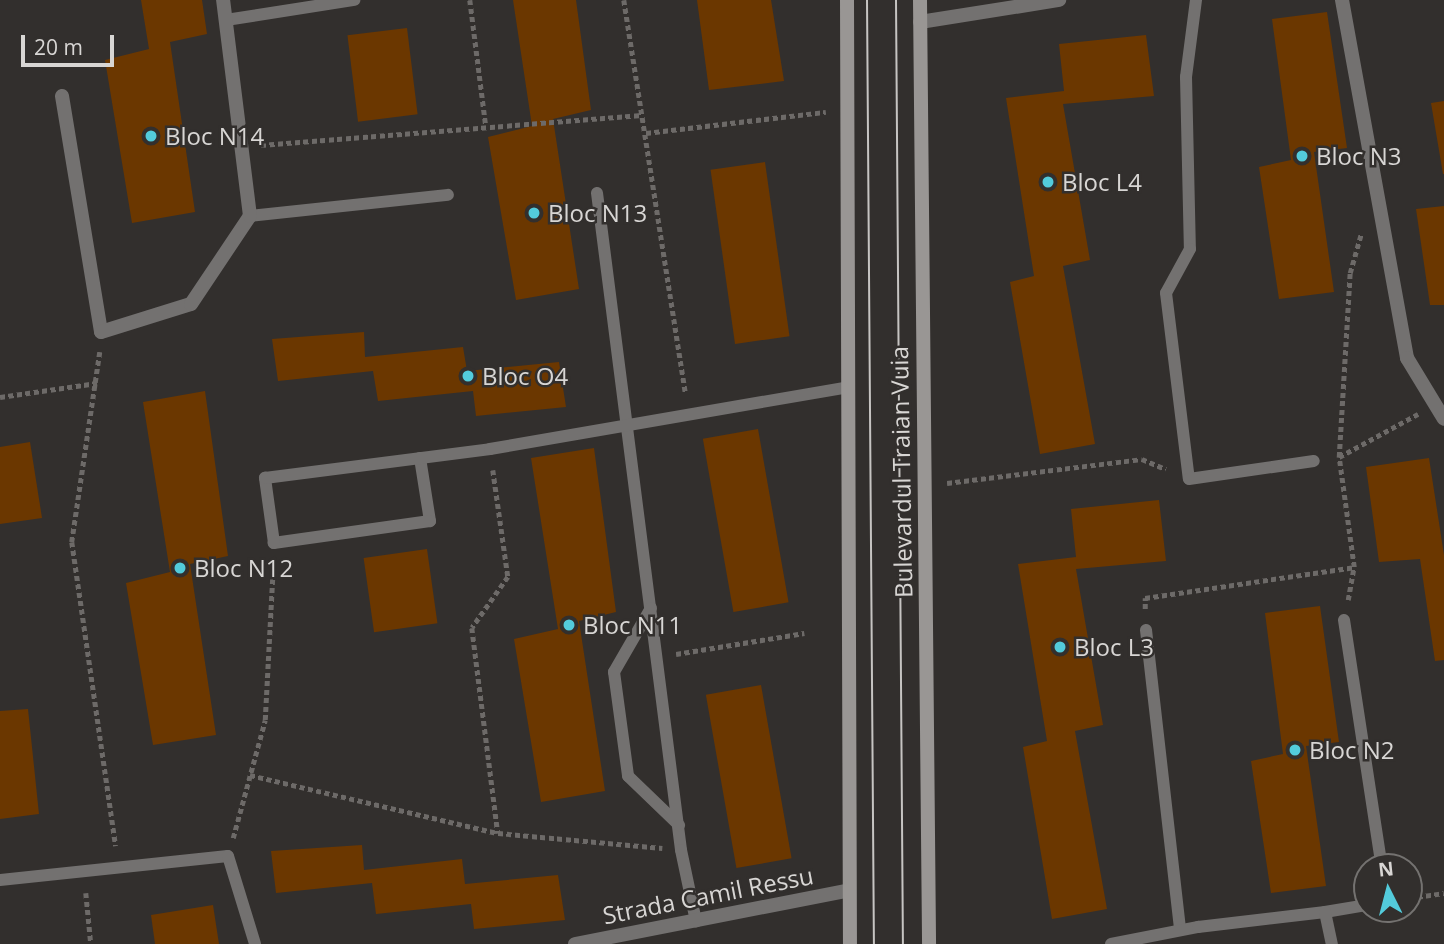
<!DOCTYPE html>
<html>
<head>
<meta charset="utf-8">
<style>
  body { margin:0 }
  #map { position:relative; width:1444px; height:944px; overflow:hidden; background:#322f2d; font-family:"Open Sans",sans-serif }
  div>[style] { position:absolute }
  .building>* { inset:0; background:#6b3700; transform-origin:0 0 }
  .path>* { height:4.5px; margin-top:-2.25px; transform-origin:0; background:repeating-linear-gradient(90deg,#6d6a68 0 5px,transparent 0 8.5px) }
  .lane>* { height:12px; margin:-6px; padding:0 6px; transform-origin:6px; border-radius:6px; background:#737170 }
  .street>* { height:14px; margin:-7px; padding:0 7px; transform-origin:7px; border-radius:7px; background:#737170 }
  .secondary>* { height:14px; margin:-7px; padding:0 7px; transform-origin:7px; border-radius:7px; background:#999694 }
  .tram>* { height:2px; margin:-1px; padding:0 1px; transform-origin:1px; border-radius:1px; background:#c6c4c2 }
  .dots>* { width:19px; height:19px; translate:-50% -50%; box-sizing:border-box; border:4px solid #322f2d; border-radius:50% }
  span { translate:-50% -50%; white-space:nowrap; text-align:center; line-height:1.15; -webkit-text-stroke:5px #322f2d; paint-order:stroke }
  .poi-label { font-size:24px; color:#d8d6d4 }
  .left { translate:0 -50%; text-align:left }
  .street-label { font-size:24px; color:#d8d6d4 }
  .north { position:absolute; left:1353px; top:853px; width:70px; height:70px; box-sizing:border-box; background:#322f2d; border:2px solid #747270; border-radius:50%; rotate:354deg; font-size:19px; font-weight:700; line-height:28px; text-align:center; color:#d8d6d4 }
  .north::after { content:''; display:block; margin:auto; width:24px; height:32px; background:#53cbdb; clip-path:polygon(50% 0,100% 100%,50% 72%,0 100%) }
  .scale { position:absolute; left:21px; top:35px; width:93px; height:32px; box-sizing:border-box; border:4px solid #d8d6d4; border-top:0; padding-left:9px; font-size:21px; line-height:24px; white-space:nowrap; color:#d8d6d4; -webkit-text-stroke:5px #322f2d; paint-order:stroke }
</style>
</head>
<body>
<div id="map">
  <div class="building">
    <div style="clip-path:polygon(141px 0,202px 0,207px 34px,170px 42px,195px 212px,132px 223px,105px 60px,149px 49px)"></div>
    <div style="clip-path:polygon(513px 0,576px 0,591px 110px,553px 119px,579px 289px,516px 300px,488px 137px,532px 126px)"></div>
    <div style="clip-path:polygon(697px 0,771px 0,784px 81px,709px 90px)"></div>
    <div style="clip-path:polygon(1327px 12px,1347px 148px,1314px 152px,1334px 292px,1279px 299px,1259px 167px,1291px 160px,1272px 19px)"></div>
    <div style="left:407px;top:28px;width:87px;height:60px;rotate:83deg"></div>
    <div style="clip-path:polygon(1146px 35px,1154px 96px,1063px 104px,1090px 260px,1063px 266px,1095px 444px,1040px 454px,1010px 282px,1034px 276px,1006px 98px,1064px 91px,1059px 44px)"></div>
    <div style="clip-path:polygon(1444px 101px,1444px 174px,1443px 174px,1431px 103px)"></div>
    <div style="left:765px;top:162px;width:176px;height:55px;rotate:82deg"></div>
    <div style="clip-path:polygon(1444px 206px,1444px 305px,1430px 305px,1416px 209px)"></div>
    <div style="clip-path:polygon(364px 332px,365px 357px,463px 347px,467px 371px,559px 362px,566px 407px,476px 416px,473px 391px,378px 401px,373px 371px,278px 381px,272px 339px)"></div>
    <div style="clip-path:polygon(205px 391px,228px 556px,190px 564px,216px 735px,153px 745px,126px 583px,170px 572px,143px 402px)"></div>
    <div style="left:758px;top:429px;width:176px;height:56px;rotate:80deg"></div>
    <div style="clip-path:polygon(30px 442px,42px 518px,0 524px,0 447px)"></div>
    <div style="clip-path:polygon(594px 448px,616px 612px,579px 621px,605px 791px,541px 802px,514px 639px,558px 629px,531px 458px)"></div>
    <div style="clip-path:polygon(1429px 458px,1444px 555px,1444px 660px,1435px 661px,1420px 559px,1379px 562px,1366px 467px)"></div>
    <div style="clip-path:polygon(1159px 500px,1166px 561px,1076px 569px,1103px 725px,1075px 731px,1107px 909px,1052px 919px,1023px 747px,1047px 741px,1018px 564px,1076px 557px,1071px 509px)"></div>
    <div style="left:427px;top:549px;width:75px;height:64px;rotate:82deg"></div>
    <div style="clip-path:polygon(1320px 606px,1339px 742px,1306px 746px,1326px 886px,1271px 893px,1251px 761px,1283px 754px,1265px 613px)"></div>
    <div style="left:761px;top:685px;width:176px;height:56px;rotate:80deg"></div>
    <div style="clip-path:polygon(28px 709px,39px 814px,0 819px,0 711px)"></div>
    <div style="clip-path:polygon(362px 845px,364px 870px,462px 859px,465px 884px,558px 875px,565px 920px,474px 929px,471px 904px,376px 914px,372px 883px,276px 893px,271px 851px)"></div>
    <div style="clip-path:polygon(213px 905px,219px 944px,155px 944px,151px 915px)"></div>
  </div>
  <div class="path">
    <div style="left:470px;top:0;width:127px;rotate:82.8deg"></div>
    <div style="left:624px;top:0;width:399px;rotate:81.1deg"></div>
    <div style="left:646px;top:133px;width:181px;rotate:-6.7deg"></div>
    <div style="left:261px;top:145px;width:382px;rotate:-4.5deg"></div>
    <div style="left:100px;top:352px;width:192px;rotate:98.4deg"></div>
    <div style="left:72px;top:542px;width:307px;rotate:81.8deg"></div>
    <div style="left:0;top:397px;width:98px;rotate:-8.2deg"></div>
    <div style="left:1339px;top:457px;width:90px;rotate:-28.6deg"></div>
    <div style="left:493px;top:470px;width:108px;rotate:82deg"></div>
    <div style="left:508px;top:577px;width:62px;rotate:125.2deg"></div>
    <div style="left:472px;top:628px;width:207px;rotate:82.8deg"></div>
    <div style="left:947px;top:483px;width:196px;rotate:-7deg"></div>
    <div style="left:1142px;top:459px;width:26px;rotate:23deg"></div>
    <div style="left:1348px;top:600px;width:34px;rotate:-80deg"></div>
    <div style="left:1354px;top:567px;width:111px;rotate:-97.8deg"></div>
    <div style="left:1339px;top:457px;width:184px;rotate:-86.6deg"></div>
    <div style="left:1350px;top:273px;width:41px;rotate:-74.2deg"></div>
    <div style="left:1145px;top:609px;width:11px;rotate:-90deg"></div>
    <div style="left:1145px;top:598px;width:211px;rotate:-8.4deg"></div>
    <div style="left:676px;top:654px;width:130px;rotate:-9.3deg"></div>
    <div style="left:250px;top:775px;width:255px;rotate:13.2deg"></div>
    <div style="left:498px;top:833px;width:165px;rotate:5.2deg"></div>
    <div style="left:233px;top:838px;width:122px;rotate:-74.8deg"></div>
    <div style="left:265px;top:720px;width:155px;rotate:-87deg"></div>
    <div style="left:86px;top:893px;width:51px;rotate:84.4deg"></div>
    <div style="left:1409px;top:898px;width:35px;rotate:-8deg"></div>
  </div>
  <div class="lane">
    <div style="left:1196px;top:0;width:78px;rotate:97.4deg"></div>
    <div style="left:1186px;top:77px;width:172px;rotate:88.7deg"></div>
    <div style="left:1190px;top:249px;width:50px;rotate:118.6deg"></div>
    <div style="left:1166px;top:293px;width:187px;rotate:83deg"></div>
    <div style="left:1189px;top:479px;width:126px;rotate:-8.2deg"></div>
    <div style="left:226px;top:20px;width:130px;rotate:-8.9deg"></div>
    <div style="left:597px;top:193px;width:662px;rotate:82.71deg"></div>
    <div style="left:681px;top:850px;width:73px;rotate:78.1deg"></div>
    <div style="left:250px;top:216px;width:199px;rotate:-6.1deg"></div>
    <div style="left:420px;top:458px;width:64px;rotate:81deg"></div>
    <div style="left:430px;top:521px;width:158px;rotate:172deg"></div>
    <div style="left:274px;top:543px;width:66px;rotate:-97.9deg"></div>
    <div style="left:265px;top:478px;width:227px;rotate:-7.3deg"></div>
    <div style="left:490px;top:449px;width:364px;rotate:-9.8deg"></div>
    <div style="left:651px;top:608px;width:74px;rotate:120deg"></div>
    <div style="left:614px;top:672px;width:105px;rotate:82.3deg"></div>
    <div style="left:628px;top:776px;width:71px;rotate:43.9deg"></div>
    <div style="left:1344px;top:620px;width:250px;rotate:81.3deg"></div>
    <div style="left:1146px;top:630px;width:302px;rotate:83.5deg"></div>
    <div style="left:0;top:880px;width:229px;rotate:-6deg"></div>
    <div style="left:228px;top:856px;width:92px;rotate:72.9deg"></div>
    <div style="left:1325px;top:912px;width:43px;rotate:-9.5deg"></div>
    <div style="left:1111px;top:944px;width:89px;rotate:-11.1deg"></div>
    <div style="left:1198px;top:927px;width:128px;rotate:-6.7deg"></div>
    <div style="left:1325px;top:912px;width:33px;rotate:78deg"></div>
  </div>
  <div class="street">
    <div style="left:1342px;top:0;width:364px;rotate:79.7deg"></div>
    <div style="left:1407px;top:358px;width:71px;rotate:58.8deg"></div>
    <div style="left:920px;top:22px;width:141px;rotate:-9deg"></div>
    <div style="left:62px;top:96px;width:239px;rotate:80.6deg"></div>
    <div style="left:101px;top:332px;width:94px;rotate:-17.3deg"></div>
    <div style="left:191px;top:304px;width:106px;rotate:-56.2deg"></div>
    <div style="left:250px;top:216px;width:218px;rotate:-97.1deg"></div>
    <div style="left:575px;top:944px;width:279px;rotate:-11.1deg"></div>
  </div>
  <div class="secondary">
    <div style="left:847px;top:0;width:944px;rotate:89.82deg"></div>
    <div style="left:920px;top:0;width:944px;rotate:89.45deg"></div>
  </div>
  <div class="tram">
    <div style="left:867px;top:0;width:944px;rotate:89.58deg"></div>
    <div style="left:896px;top:0;width:944px;rotate:89.58deg"></div>
  </div>
  <div class="dots">
    <div style="left:151px;top:136px;background:#53cbdb"></div>
    <div style="left:1302px;top:156px;background:#53cbdb"></div>
    <div style="left:1048px;top:182px;background:#53cbdb"></div>
    <div style="left:534px;top:213px;background:#53cbdb"></div>
    <div style="left:468px;top:376px;background:#53cbdb"></div>
    <div style="left:180px;top:568px;background:#53cbdb"></div>
    <div style="left:569px;top:625px;background:#53cbdb"></div>
    <div style="left:1060px;top:647px;background:#53cbdb"></div>
    <div style="left:1295px;top:750px;background:#53cbdb"></div>
  </div>
  <div class="poi-label">
    <span class="left" style="left:165px;top:136px">Bloc N14</span>
    <span class="left" style="left:1316px;top:156px">Bloc N3</span>
    <span class="left" style="left:1062px;top:182px">Bloc L4</span>
    <span class="left" style="left:548px;top:213px">Bloc N13</span>
    <span class="left" style="left:482px;top:376px">Bloc O4</span>
    <span class="left" style="left:194px;top:568px">Bloc N12</span>
    <span class="left" style="left:583px;top:625px">Bloc N11</span>
    <span class="left" style="left:1074px;top:647px">Bloc L3</span>
    <span class="left" style="left:1309px;top:750px">Bloc N2</span>
  </div>
  <div class="street-label">
    <span style="left:901px;top:472px;rotate:-91deg">Bulevardul Traian Vuia</span>
    <span style="left:708px;top:895px;rotate:-11deg">Strada Camil Ressu</span>
  </div>
  <div class="north">N</div>
  <div class="scale">20 m</div>
</div>
</body>
</html>
